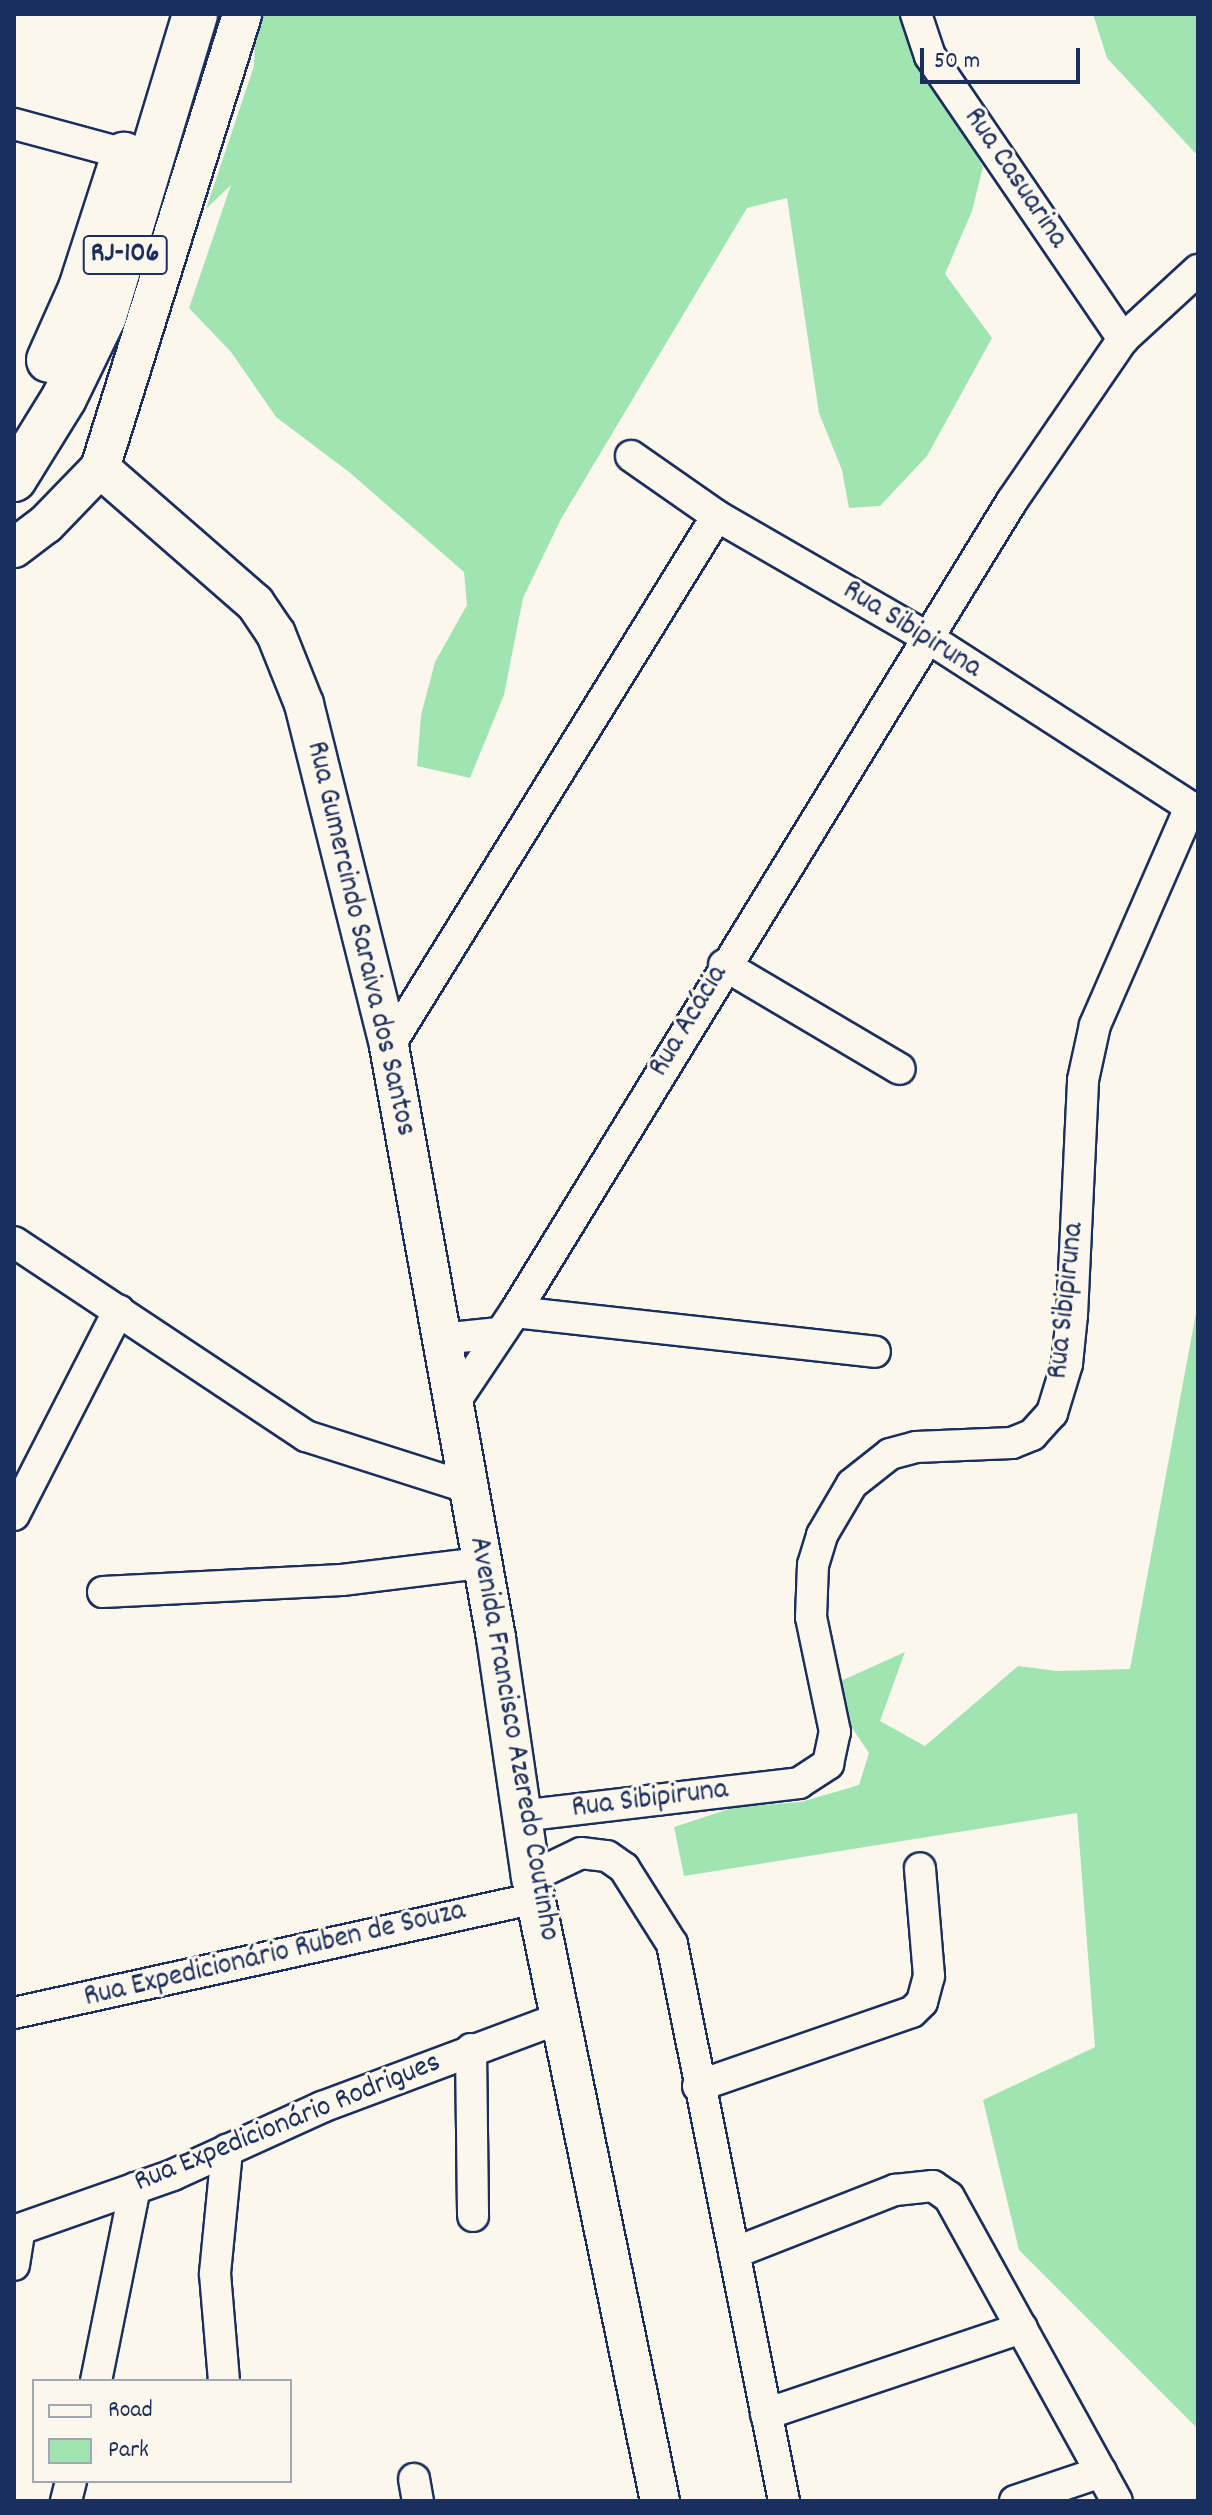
<!DOCTYPE html>
<html>
<head>
<meta charset="utf-8">
<style>
  body { margin:0 }
  #map { position:relative; width:1212px; height:2515px; overflow:hidden; background:#fbf7ec; font-family:Dekko,sans-serif }
  div>[style] { position:absolute }
  .green>* { inset:0; background:#a0e5b1 }
  .roads { filter:drop-shadow(2px 0 #1b2f5e) drop-shadow(-2px 0 #1b2f5e) drop-shadow(0 2px #1b2f5e) drop-shadow(0 -2px #1b2f5e) }
  .minor>* { height:30px; margin:-15px; padding:0 15px; transform-origin:15px; border-radius:15px; background:#fbf7ec }
  .major>* { height:38px; margin:-19px; padding:0 19px; transform-origin:19px; border-radius:19px; background:#fbf7ec }
  .highway>* { height:44px; margin:-22px; padding:0 22px; transform-origin:22px; border-radius:22px; background:#fbf7ec }
  span { translate:-50% -50%; white-space:nowrap; text-align:center; line-height:1.15; -webkit-text-stroke:6px #fbf7ec; paint-order:stroke }
  .shield-label span { padding:2px 6px; background:#fbf7ec; border:2px solid; border-radius:6px; -webkit-text-stroke-width:0 }
  .shield-label { font-size:28px; color:#1b2f5e; font-weight:700 }
  .street-label { font-size:30px; color:#1b2f5e }
  .frame { position:absolute; inset:0; border:16px solid #1b2f5e; pointer-events:none }
  .legend { position:absolute; left:32px; top:2379px; width:260px; height:104px; box-sizing:border-box; background:#fbf7ec; border:2px solid #a1a7b3; margin:0; padding:10px 14px; list-style:none; font-size:24px; color:#1b2f5e }
  .legend li { display:flex; align-items:center; gap:16px; height:40px }
  .legend b { width:40px; border:2px solid #a1a7b3 }
  .scale { position:absolute; left:920px; top:48px; width:160px; height:36px; box-sizing:border-box; border:4px solid #1b2f5e; border-top:0; padding-left:10px; font-size:24px; line-height:28px; white-space:nowrap; color:#1b2f5e; -webkit-text-stroke:6px #fbf7ec; paint-order:stroke }
</style>
</head>
<body>
<div id="map">
  <div class="green">
    <div style="clip-path:polygon(256px 14px,898px 14px,983px 167px,972px 211px,945px 274px,992px 338px,927px 456px,880px 506px,849px 508px,842px 470px,819px 413px,787px 198px,747px 208px,561px 519px,523px 598px,504px 695px,470px 778px,417px 766px,421px 715px,435px 662px,467px 605px,464px 572px,349px 472px,276px 417px,231px 352px,189px 308px,231px 185px,206px 209px,254px 66px)"></div>
    <div style="clip-path:polygon(1093px 14px,1198px 14px,1198px 156px,1107px 58px)"></div>
    <div style="clip-path:polygon(1198px 1302px,1198px 2429px,1019px 2250px,983px 2100px,1095px 2047px,1077px 1813px,684px 1876px,674px 1827px,735px 1807px,801px 1802px,859px 1785px,869px 1753px,838px 1707px,834px 1684px,905px 1652px,880px 1721px,925px 1746px,1018px 1666px,1058px 1671px,1130px 1669px)"></div>
  </div>
  <div class="roads">
    <div class="minor">
      <div style="left:916px;top:14px;width:44px;rotate:71.6deg"></div>
      <div style="left:930px;top:56px;width:343px;rotate:55.7deg"></div>
      <div style="left:14px;top:124px;width:115px;rotate:15.1deg"></div>
      <div style="left:631px;top:456px;width:105px;rotate:34.9deg"></div>
      <div style="left:717px;top:516px;width:246px;rotate:30deg"></div>
      <div style="left:930px;top:639px;width:319px;rotate:32.8deg"></div>
      <div style="left:724px;top:965px;width:204px;rotate:30.6deg"></div>
      <div style="left:389px;top:1046px;width:623px;rotate:-58.25deg"></div>
      <div style="left:14px;top:1242px;width:351px;rotate:33.6deg"></div>
      <div style="left:306px;top:1436px;width:171px;rotate:17.7deg"></div>
      <div style="left:515px;top:1312px;width:362px;rotate:6.3deg"></div>
      <div style="left:441px;top:1339px;width:58px;rotate:-5.9deg"></div>
      <div style="left:452px;top:1406px;width:113px;rotate:-56.2deg"></div>
      <div style="left:515px;top:1312px;width:951px;rotate:-58.5deg"></div>
      <div style="left:1012px;top:501px;width:196px;rotate:-55.6deg"></div>
      <div style="left:1123px;top:339px;width:102px;rotate:-42.6deg"></div>
      <div style="left:14px;top:1515px;width:230px;rotate:-62.9deg"></div>
      <div style="left:103px;top:1592px;width:239px;rotate:-2.9deg"></div>
      <div style="left:342px;top:1580px;width:140px;rotate:-7deg"></div>
      <div style="left:520px;top:1816px;width:281px;rotate:-6.7deg"></div>
      <div style="left:799px;top:1783px;width:35px;rotate:-33deg"></div>
      <div style="left:828px;top:1764px;width:33px;rotate:-78deg"></div>
      <div style="left:835px;top:1732px;width:117px;rotate:-101.8deg"></div>
      <div style="left:811px;top:1617px;width:52px;rotate:-87.8deg"></div>
      <div style="left:813px;top:1565px;width:31px;rotate:-73deg"></div>
      <div style="left:822px;top:1535px;width:59px;rotate:-59.5deg"></div>
      <div style="left:852px;top:1484px;width:48px;rotate:-38.3deg"></div>
      <div style="left:890px;top:1454px;width:27px;rotate:-15deg"></div>
      <div style="left:916px;top:1447px;width:96px;rotate:-2.4deg"></div>
      <div style="left:1012px;top:1443px;width:22px;rotate:-22deg"></div>
      <div style="left:1032px;top:1435px;width:30px;rotate:-48deg"></div>
      <div style="left:1052px;top:1413px;width:51px;rotate:-73deg"></div>
      <div style="left:1067px;top:1364px;width:49px;rotate:-84.2deg"></div>
      <div style="left:1072px;top:1315px;width:235px;rotate:-87.3deg"></div>
      <div style="left:1083px;top:1080px;width:56px;rotate:-77.7deg"></div>
      <div style="left:1095px;top:1025px;width:237px;rotate:-66.4deg"></div>
      <div style="left:531px;top:1877px;width:55px;rotate:-25.6deg"></div>
      <div style="left:581px;top:1853px;width:26px;rotate:7deg"></div>
      <div style="left:607px;top:1856px;width:21px;rotate:35deg"></div>
      <div style="left:624px;top:1868px;width:90px;rotate:57.7deg"></div>
      <div style="left:672px;top:1944px;width:568px;rotate:78.63deg"></div>
      <div style="left:14px;top:2013px;width:535px;rotate:-12.42deg"></div>
      <div style="left:471px;top:2049px;width:167px;rotate:89.3deg"></div>
      <div style="left:698px;top:2086px;width:226px;rotate:-19.1deg"></div>
      <div style="left:912px;top:2012px;width:14px;rotate:-45deg"></div>
      <div style="left:922px;top:2002px;width:27px;rotate:-75deg"></div>
      <div style="left:929px;top:1976px;width:108px;rotate:-94.8deg"></div>
      <div style="left:14px;top:2231px;width:169px;rotate:-19.4deg"></div>
      <div style="left:173px;top:2175px;width:164px;rotate:-24.5deg"></div>
      <div style="left:322px;top:2107px;width:257px;rotate:-20.5deg"></div>
      <div style="left:734px;top:2253px;width:173px;rotate:-21.4deg"></div>
      <div style="left:895px;top:2190px;width:38px;rotate:-6deg"></div>
      <div style="left:933px;top:2186px;width:19px;rotate:35deg"></div>
      <div style="left:949px;top:2197px;width:347px;rotate:61.1deg"></div>
      <div style="left:14px;top:2265px;width:36px;rotate:-81deg"></div>
      <div style="left:96px;top:2381px;width:197px;rotate:-78.6deg"></div>
      <div style="left:224px;top:2381px;width:108px;rotate:-94.8deg"></div>
      <div style="left:215px;top:2273px;width:124px;rotate:-84.4deg"></div>
      <div style="left:766px;top:2414px;width:270px;rotate:-18.6deg"></div>
      <div style="left:414px;top:2479px;width:22px;rotate:80deg"></div>
      <div style="left:66px;top:2501px;width:21px;rotate:-76deg"></div>
      <div style="left:1015px;top:2501px;width:91px;rotate:-18.6deg"></div>
    </div>
    <div class="major">
      <div style="left:100px;top:468px;width:206px;rotate:41.1deg"></div>
      <div style="left:255px;top:603px;width:37px;rotate:56deg"></div>
      <div style="left:276px;top:634px;width:75px;rotate:68.2deg"></div>
      <div style="left:304px;top:704px;width:352px;rotate:76deg"></div>
      <div style="left:389px;top:1046px;width:602px;rotate:79.75deg"></div>
      <div style="left:496px;top:1638px;width:242px;rotate:81.7deg"></div>
      <div style="left:531px;top:1877px;width:637px;rotate:78.32deg"></div>
      <div style="left:14px;top:548px;width:40px;rotate:-37deg"></div>
      <div style="left:46px;top:524px;width:78px;rotate:-46deg"></div>
      <div style="left:100px;top:468px;width:476px;rotate:-72.6deg"></div>
    </div>
    <div class="highway">
      <div style="left:49px;top:360px;width:79px;rotate:-66deg"></div>
      <div style="left:81px;top:288px;width:140px;rotate:-72.1deg"></div>
      <div style="left:14px;top:479px;width:95px;rotate:-58.3deg"></div>
      <div style="left:64px;top:398px;width:91px;rotate:-64deg"></div>
      <div style="left:104px;top:316px;width:315px;rotate:-73.2deg"></div>
    </div>
  </div>
  <div class="shield-label">
    <span style="left:125px;top:255px">RJ-106</span>
  </div>
  <div class="street-label">
    <span style="left:1014px;top:179px;rotate:56deg">Rua Casuarina</span>
    <span style="left:911px;top:631px;rotate:32deg">Rua Sibipiruna</span>
    <span style="left:359px;top:939px;rotate:77deg">Rua Gumercindo Saraiva dos Santos</span>
    <span style="left:690px;top:1022px;rotate:-59deg">Rua Acácia</span>
    <span style="left:1068px;top:1301px;rotate:-84deg">Rua Sibipiruna</span>
    <span style="left:512px;top:1739px;rotate:80deg">Avenida Francisco Azeredo Coutinho</span>
    <span style="left:650px;top:1801px;rotate:-7deg">Rua Sibipiruna</span>
    <span style="left:275px;top:1956px;rotate:-13deg">Rua Expedicionário Ruben de Souza</span>
    <span style="left:288px;top:2124px;rotate:-22deg">Rua Expedicionário Rodrigues</span>
  </div>
  <div class="frame"></div>
  <ul class="legend">
  <li><b style="height:10px;background:#fbf7ec"></b>Road</li>
  <li><b style="height:22px;background:#a0e5b1"></b>Park</li>
  </ul>
  <div class="scale">50 m</div>
</div>
</body>
</html>
